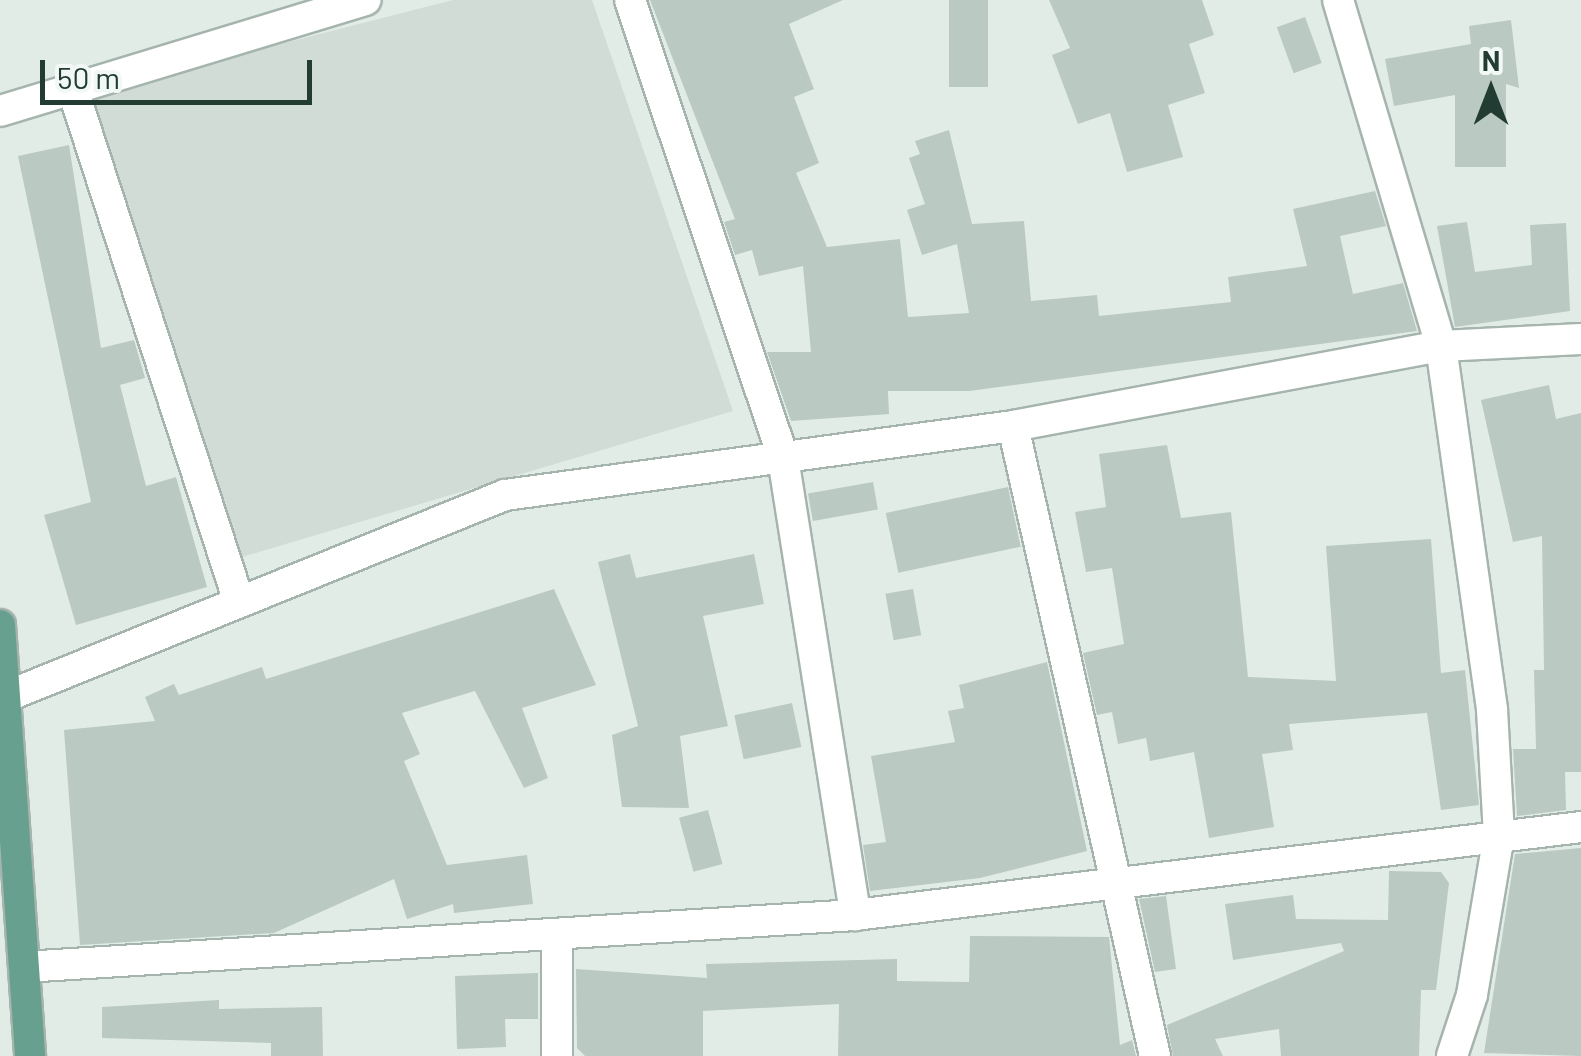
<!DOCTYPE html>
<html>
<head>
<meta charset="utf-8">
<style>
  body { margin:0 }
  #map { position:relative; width:1581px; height:1056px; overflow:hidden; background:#e2ece7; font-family:Barlow,sans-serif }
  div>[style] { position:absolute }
  .built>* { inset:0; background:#d0dcd5 }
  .building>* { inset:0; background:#bac9c2; transform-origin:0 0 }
  .roads { filter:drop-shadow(2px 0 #a5b4ad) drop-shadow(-2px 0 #a5b4ad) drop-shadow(0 2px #a5b4ad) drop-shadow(0 -2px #a5b4ad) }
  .minor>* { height:30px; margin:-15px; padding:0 15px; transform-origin:15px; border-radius:15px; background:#fff }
  .tertiary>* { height:30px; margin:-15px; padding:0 15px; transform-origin:15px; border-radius:15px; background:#fff }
  .primary>* { height:30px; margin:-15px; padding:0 15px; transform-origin:15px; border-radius:15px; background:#67a08e }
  span { translate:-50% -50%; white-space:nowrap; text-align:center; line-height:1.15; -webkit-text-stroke:8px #f2f8f5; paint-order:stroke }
  .north { position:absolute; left:1441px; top:40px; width:100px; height:100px; -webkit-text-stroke:8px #f2f8f5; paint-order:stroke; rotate:0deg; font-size:28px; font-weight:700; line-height:40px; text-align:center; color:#223c33 }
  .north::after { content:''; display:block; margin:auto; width:35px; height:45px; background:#223c33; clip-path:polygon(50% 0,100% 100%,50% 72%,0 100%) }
  .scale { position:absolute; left:40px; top:60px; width:272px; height:45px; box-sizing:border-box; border:5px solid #223c33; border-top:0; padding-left:12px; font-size:30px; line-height:35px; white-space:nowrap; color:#223c33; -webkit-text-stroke:8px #f2f8f5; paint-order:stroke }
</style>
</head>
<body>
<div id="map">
  <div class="built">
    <div style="clip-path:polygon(453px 0,592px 0,733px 411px,242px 557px,88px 93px)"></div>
  </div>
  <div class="building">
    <div style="clip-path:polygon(650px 0,843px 0,789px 24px,814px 89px,794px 97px,819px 163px,796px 173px,827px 247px,900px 239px,908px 317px,969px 313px,957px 244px,922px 255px,907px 210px,925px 204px,909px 158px,920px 154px,915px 141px,949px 130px,972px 224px,1024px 221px,1031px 301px,1097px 295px,1099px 316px,1231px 302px,1228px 277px,1307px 266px,1293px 209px,1375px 191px,1386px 226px,1340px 236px,1353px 294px,1403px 283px,1417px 331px,969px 391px,888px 391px,889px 414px,791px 421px,767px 352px,811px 352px,803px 266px,759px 276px,752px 250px,735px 255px,724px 222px,735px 219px)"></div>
    <div style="left:949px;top:0;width:39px;height:87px"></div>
    <div style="clip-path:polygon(1049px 0,1202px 0,1214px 35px,1189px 44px,1205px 93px,1168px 105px,1183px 157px,1127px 172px,1110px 113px,1078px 124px,1052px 55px,1070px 48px)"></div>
    <div style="left:1305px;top:17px;width:49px;height:30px;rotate:70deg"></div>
    <div style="clip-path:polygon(1511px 20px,1519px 88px,1506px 84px,1506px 167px,1455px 167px,1455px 95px,1394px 106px,1385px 59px,1471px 44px,1469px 26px)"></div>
    <div style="clip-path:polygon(69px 145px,101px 348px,134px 340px,145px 378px,120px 385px,146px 486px,176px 477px,207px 587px,76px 625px,44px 515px,91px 502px,18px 156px)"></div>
    <div style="clip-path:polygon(1467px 222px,1475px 272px,1532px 265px,1530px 225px,1566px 223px,1570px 311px,1455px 327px,1437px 226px)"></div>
    <div style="clip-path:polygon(1549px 385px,1556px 419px,1581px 413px,1581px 772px,1565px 772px,1566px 810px,1517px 816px,1513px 749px,1536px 749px,1534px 670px,1544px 670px,1542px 536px,1513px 542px,1481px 400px)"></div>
    <div style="clip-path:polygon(1167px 445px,1181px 518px,1231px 512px,1248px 677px,1336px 681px,1326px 546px,1431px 539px,1441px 673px,1465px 670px,1479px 805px,1441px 810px,1427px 713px,1289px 724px,1293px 750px,1262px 754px,1274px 827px,1209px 838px,1194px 752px,1150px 761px,1146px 738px,1118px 744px,1112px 712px,1097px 715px,1083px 653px,1124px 644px,1112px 568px,1086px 572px,1075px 512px,1106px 507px,1099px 454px)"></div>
    <div style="left:873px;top:482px;width:28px;height:66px;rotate:80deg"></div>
    <div style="left:1008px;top:487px;width:61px;height:125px;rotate:78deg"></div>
    <div style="clip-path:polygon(630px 554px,636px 578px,754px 554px,764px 604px,703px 616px,728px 726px,680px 736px,689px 808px,622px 807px,612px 735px,638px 726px,598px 562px)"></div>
    <div style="clip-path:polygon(554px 589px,596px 685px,522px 708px,548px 778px,524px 788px,475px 691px,402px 713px,420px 754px,404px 761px,447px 865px,527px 855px,533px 904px,454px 913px,453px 904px,407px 919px,394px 879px,274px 933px,80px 945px,64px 730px,155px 721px,145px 697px,174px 684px,179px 695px,262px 667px,266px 679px)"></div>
    <div style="left:913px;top:589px;width:47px;height:28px;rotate:80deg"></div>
    <div style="clip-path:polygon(1047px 662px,1087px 851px,980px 878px,870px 891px,863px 845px,886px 842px,871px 756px,955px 742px,948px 711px,964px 708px,959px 685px)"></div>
    <div style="left:792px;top:703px;width:45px;height:59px;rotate:78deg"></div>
    <div style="left:708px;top:810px;width:56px;height:30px;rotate:75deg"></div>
    <div style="clip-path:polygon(1581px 848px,1581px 1056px,1484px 1053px,1515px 854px)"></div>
    <div style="clip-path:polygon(1389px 871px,1441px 872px,1449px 883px,1436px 990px,1421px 990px,1419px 1056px,1281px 1056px,1279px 1029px,1215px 1039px,1223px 1056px,1173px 1056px,1167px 1025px,1344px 951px,1341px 943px,1233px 960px,1225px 904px,1293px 895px,1296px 919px,1388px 920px)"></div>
    <div style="clip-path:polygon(1166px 896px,1176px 969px,1155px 972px,1139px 899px)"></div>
    <div style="clip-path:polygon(970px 936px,1109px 937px,1120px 1045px,1132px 1040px,1136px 1056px,838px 1056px,839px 1004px,703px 1011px,703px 1056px,585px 1056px,577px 1048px,576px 969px,707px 978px,706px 964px,897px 959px,897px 981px,969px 982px)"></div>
    <div style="clip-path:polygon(538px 973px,538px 1019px,505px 1019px,506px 1047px,457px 1049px,455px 976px)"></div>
    <div style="clip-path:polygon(219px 1000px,219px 1009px,322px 1007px,323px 1056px,271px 1056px,271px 1043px,102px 1038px,102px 1007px)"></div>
  </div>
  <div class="roads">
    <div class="minor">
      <div style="left:630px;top:0;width:483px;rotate:71.5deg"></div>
      <div style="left:783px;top:458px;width:463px;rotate:81deg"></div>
      <div style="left:1338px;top:0;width:361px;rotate:73.4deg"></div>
      <div style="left:1441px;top:346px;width:368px;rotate:82deg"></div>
      <div style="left:1492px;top:710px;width:125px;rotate:86.8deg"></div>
      <div style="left:1499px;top:835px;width:162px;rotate:99.6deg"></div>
      <div style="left:1472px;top:995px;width:64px;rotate:108.2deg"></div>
      <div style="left:71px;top:84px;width:545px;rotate:72.03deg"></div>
      <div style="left:1013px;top:426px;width:646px;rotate:77.3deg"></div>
      <div style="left:5px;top:697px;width:539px;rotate:-22deg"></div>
      <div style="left:505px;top:495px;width:513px;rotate:-7.73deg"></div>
      <div style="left:1013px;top:426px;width:435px;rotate:-10.6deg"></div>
      <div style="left:1441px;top:346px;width:140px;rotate:-2.9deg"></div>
      <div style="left:557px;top:940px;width:116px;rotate:90deg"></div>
      <div style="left:24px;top:967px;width:833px;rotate:-3.58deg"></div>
      <div style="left:855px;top:915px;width:731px;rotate:-6.91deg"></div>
    </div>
    <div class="tertiary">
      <div style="left:0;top:111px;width:382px;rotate:-16.9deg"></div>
    </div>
    <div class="primary">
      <div style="left:0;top:625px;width:432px;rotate:86deg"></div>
    </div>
  </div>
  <div class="north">N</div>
  <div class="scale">50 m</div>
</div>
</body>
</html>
